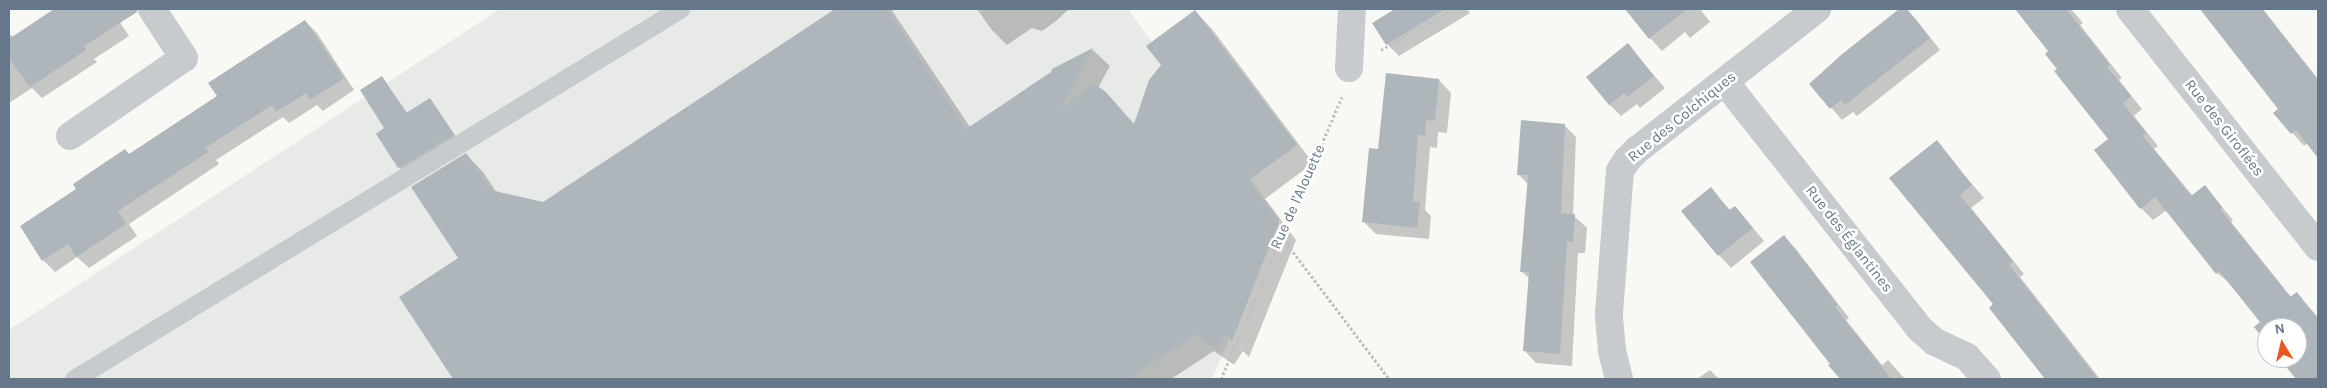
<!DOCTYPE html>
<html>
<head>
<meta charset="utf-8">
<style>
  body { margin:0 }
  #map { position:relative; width:2327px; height:388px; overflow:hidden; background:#f8f8f5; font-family:Karla,sans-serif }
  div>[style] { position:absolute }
  .built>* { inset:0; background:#e8eae8 }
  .shadow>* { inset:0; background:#0003 }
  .building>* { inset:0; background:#aeb6bc }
  .path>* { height:3px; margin-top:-1.5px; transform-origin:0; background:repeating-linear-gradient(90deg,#bec1c3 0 2.5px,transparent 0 5px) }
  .service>* { height:19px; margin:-9.5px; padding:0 9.5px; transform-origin:9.5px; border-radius:9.5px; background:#c7cbce }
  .minor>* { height:28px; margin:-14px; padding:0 14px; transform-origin:14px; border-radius:14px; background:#c7cbce }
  span { translate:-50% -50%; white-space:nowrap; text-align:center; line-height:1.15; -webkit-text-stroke:5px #fff; paint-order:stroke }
  .street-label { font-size:15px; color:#657788 }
  .frame { position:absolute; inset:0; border:10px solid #657788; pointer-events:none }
  .north { position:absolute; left:2257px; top:318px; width:50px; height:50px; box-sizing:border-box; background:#fff; border:1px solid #c1c9cf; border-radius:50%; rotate:351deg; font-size:14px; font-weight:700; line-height:20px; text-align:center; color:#657788 }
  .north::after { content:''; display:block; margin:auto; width:18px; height:22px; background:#ee561f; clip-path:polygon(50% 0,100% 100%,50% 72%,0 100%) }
</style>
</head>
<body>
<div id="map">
  <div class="built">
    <div style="clip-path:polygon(500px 9px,1128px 9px,1280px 219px,1212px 379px,9px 379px,9px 330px)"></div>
  </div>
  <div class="shadow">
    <div style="clip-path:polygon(56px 9px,111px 9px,129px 36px,94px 59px,97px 62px,42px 98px,32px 88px,9px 103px,9px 34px,14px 37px)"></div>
    <div style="clip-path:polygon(838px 9px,891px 9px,970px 127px,1052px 73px,1053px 70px,1093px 50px,1110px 66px,1098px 88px,1135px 125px,1162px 65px,1195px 11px,1212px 29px,1313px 163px,1265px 199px,1296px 240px,1249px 357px,1243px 351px,1234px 365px,1214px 351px,1171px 379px,455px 379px,401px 297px,459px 259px,466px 154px,483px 172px,497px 193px,543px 203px)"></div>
    <div style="clip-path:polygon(977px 9px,1069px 9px,1056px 21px,1042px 31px,1032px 28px,1007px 45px,992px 30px)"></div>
    <div style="clip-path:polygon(1397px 9px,1467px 9px,1470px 13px,1399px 56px,1387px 44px,1374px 24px)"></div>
    <div style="clip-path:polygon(1629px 9px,1700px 9px,1710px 22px,1690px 38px,1685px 32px,1662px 51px,1650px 38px,1628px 10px)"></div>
    <div style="clip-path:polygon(1901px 9px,1906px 9px,1915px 18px,1940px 50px,1857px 116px,1853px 112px,1842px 120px,1811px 84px,1842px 56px)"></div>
    <div style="clip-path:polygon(2017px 9px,2071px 9px,2083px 23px,2080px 25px,2122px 78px,2119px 80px,2142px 109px,2134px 116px,2158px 146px,2154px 149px,2193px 196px,2205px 187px,2233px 220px,2231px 222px,2292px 298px,2297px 294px,2318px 317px,2318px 379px,2303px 379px,2289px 362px,2282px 358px,2297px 358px,2297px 328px,2267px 328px,2267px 341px,2261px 322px,2231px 284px,2217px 273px,2167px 210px,2153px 220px,2141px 208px,2110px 139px,2058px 69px,2050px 52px)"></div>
    <div style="clip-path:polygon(2202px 9px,2263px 9px,2318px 79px,2318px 156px,2308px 143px,2304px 146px,2275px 113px,2280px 109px)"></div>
    <div style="clip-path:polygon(305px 21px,317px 33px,354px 90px,323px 111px,317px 105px,289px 123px,283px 117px,216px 160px,219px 164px,129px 224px,137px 236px,89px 268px,77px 257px,55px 272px,43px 260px,130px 155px,219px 96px)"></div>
    <div style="clip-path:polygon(1628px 45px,1665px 88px,1640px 108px,1637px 104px,1621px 116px,1609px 104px)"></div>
    <div style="clip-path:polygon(382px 77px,408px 114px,430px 100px,459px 141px,406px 174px,399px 167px,386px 128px)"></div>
    <div style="clip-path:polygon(1439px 80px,1451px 93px,1447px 133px,1438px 132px,1437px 148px,1430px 147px,1425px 210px,1431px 216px,1429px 239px,1376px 234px,1364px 222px,1379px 150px)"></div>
    <div style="clip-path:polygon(1564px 125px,1576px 137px,1573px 215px,1587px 228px,1585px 253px,1578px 253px,1572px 366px,1536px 363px,1524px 350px,1530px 279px,1521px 271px,1529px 185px,1518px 174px)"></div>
    <div style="clip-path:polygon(1936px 142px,1984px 198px,1971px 208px,2024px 274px,2020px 277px,2100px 379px,2048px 379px,1991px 308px,1995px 305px)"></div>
    <div style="clip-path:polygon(1711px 189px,1731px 211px,1735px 207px,1764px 241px,1731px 268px,1719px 255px)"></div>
    <div style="clip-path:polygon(1784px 237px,1796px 249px,1849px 318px,1846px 320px,1882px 365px,1888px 360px,1905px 379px,1842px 379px,1752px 263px)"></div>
    <div style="clip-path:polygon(1710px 370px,1719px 379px,1697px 379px)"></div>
  </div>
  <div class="building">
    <div style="clip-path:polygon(54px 9px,137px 9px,137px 12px,84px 46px,86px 50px,30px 87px,9px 59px,9px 39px)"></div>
    <div style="clip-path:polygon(835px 9px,887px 9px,966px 129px,1051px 72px,1052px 69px,1093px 48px,1062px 107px,1094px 84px,1105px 91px,1134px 124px,1149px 80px,1161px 65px,1146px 46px,1195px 10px,1297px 145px,1248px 181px,1279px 222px,1232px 341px,1226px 334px,1216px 349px,1196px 335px,1128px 379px,453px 379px,399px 297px,458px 258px,411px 187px,466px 153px,491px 190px,543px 202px)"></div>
    <div style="clip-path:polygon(1395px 9px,1445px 9px,1386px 45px,1372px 23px)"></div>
    <div style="clip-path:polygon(1625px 9px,1687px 9px,1649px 39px)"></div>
    <div style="clip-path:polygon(1899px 9px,1907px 9px,1930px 38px,1845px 105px,1841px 100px,1830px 109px,1809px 84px,1841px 55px)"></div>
    <div style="clip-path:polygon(2015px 9px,2066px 9px,2110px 65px,2107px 67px,2131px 96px,2123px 103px,2146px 133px,2143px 136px,2191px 196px,2205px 185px,2222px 207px,2220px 209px,2227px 218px,2290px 297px,2297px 292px,2318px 319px,2318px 379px,2296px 379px,2279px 358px,2297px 358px,2297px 328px,2267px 328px,2267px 343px,2254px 327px,2260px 322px,2219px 271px,2216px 274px,2155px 197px,2140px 209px,2094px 150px,2108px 139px,2054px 71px,2057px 69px,2045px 54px,2048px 51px)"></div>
    <div style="clip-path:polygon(2200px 9px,2262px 9px,2318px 80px,2318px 158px,2296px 130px,2291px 134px,2273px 113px,2278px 109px)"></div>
    <div style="clip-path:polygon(305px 20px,344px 78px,310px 100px,306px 93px,276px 112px,272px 105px,205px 148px,208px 152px,118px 211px,126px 224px,76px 257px,68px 244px,42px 261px,20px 226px,76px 189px,73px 184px,125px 149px,129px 154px,217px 96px,208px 83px)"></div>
    <div style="clip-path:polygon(1628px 43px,1654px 76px,1627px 97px,1624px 93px,1609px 105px,1586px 77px)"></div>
    <div style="clip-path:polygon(1386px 73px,1439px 79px,1435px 121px,1426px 120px,1425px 136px,1418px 135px,1413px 202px,1420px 202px,1417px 228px,1362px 222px,1369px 148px,1378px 149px)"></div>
    <div style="clip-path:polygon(382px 76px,406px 113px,430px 98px,454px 134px,398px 168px,376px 134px,384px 128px,360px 90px)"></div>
    <div style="clip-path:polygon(1521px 120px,1565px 124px,1561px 213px,1575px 214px,1573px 242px,1567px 241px,1560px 354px,1523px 351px,1529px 272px,1520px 272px,1528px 175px,1517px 175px)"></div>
    <div style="clip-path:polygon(1937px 140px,1972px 185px,1960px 195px,2013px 261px,2009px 265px,2098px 379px,2045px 379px,1989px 308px,1993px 304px,1889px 178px)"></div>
    <div style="clip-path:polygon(1711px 187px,1729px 210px,1735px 206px,1753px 228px,1718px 256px,1681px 211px)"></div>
    <div style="clip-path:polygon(1784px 235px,1838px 305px,1835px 307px,1891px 379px,1840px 379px,1828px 365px,1830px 364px,1750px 262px)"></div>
  </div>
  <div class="path">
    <div style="left:1381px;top:50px;width:82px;rotate:-30deg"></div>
    <div style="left:1281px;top:236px;width:179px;rotate:52.9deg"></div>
    <div style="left:1221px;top:379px;width:307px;rotate:-66.8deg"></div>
  </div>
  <div class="service">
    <div style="left:74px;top:379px;width:710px;rotate:-31.41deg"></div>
  </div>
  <div class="minor">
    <div style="left:2130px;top:9px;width:303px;rotate:51.7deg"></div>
    <div style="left:1349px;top:68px;width:59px;rotate:-87.1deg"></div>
    <div style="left:1725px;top:82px;width:315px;rotate:51.7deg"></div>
    <div style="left:1920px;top:329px;width:20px;rotate:41deg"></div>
    <div style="left:1935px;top:342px;width:35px;rotate:25deg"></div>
    <div style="left:1967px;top:357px;width:30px;rotate:48deg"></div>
    <div style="left:70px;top:136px;width:138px;rotate:-34.4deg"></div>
    <div style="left:184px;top:58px;width:59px;rotate:-123.1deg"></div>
    <div style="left:1619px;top:379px;width:29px;rotate:-104deg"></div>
    <div style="left:1612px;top:351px;width:38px;rotate:-95deg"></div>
    <div style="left:1609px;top:313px;width:142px;rotate:-85.6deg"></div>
    <div style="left:1620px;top:171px;width:13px;rotate:-58deg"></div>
    <div style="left:1627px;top:160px;width:14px;rotate:-45deg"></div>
    <div style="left:1637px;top:150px;width:229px;rotate:-38.1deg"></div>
  </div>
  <div class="street-label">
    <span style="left:1682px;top:117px;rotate:-39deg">Rue des Colchiques</span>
    <span style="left:2224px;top:128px;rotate:52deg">Rue des Giroflées</span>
    <span style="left:1298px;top:197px;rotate:-66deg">Rue de l'Alouette</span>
    <span style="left:1849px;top:239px;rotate:52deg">Rue des Églantines</span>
  </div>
  <div class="frame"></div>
  <div class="north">N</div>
</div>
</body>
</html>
